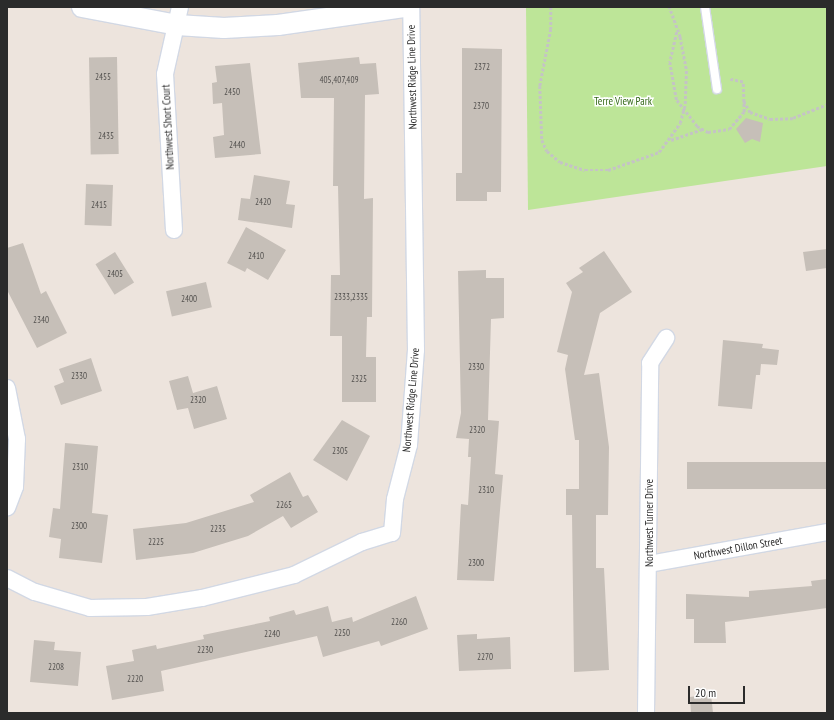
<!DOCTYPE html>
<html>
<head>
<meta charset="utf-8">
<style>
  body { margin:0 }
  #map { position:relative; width:834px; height:720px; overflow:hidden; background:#ede4dd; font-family:"PT Sans Narrow",sans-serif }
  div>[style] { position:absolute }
  .green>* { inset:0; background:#bde598 }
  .building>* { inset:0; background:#c6bfb8; transform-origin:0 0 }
  .path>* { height:2.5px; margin-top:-1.25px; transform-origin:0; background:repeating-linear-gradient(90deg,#c4c4c4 0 3px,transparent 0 5px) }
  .roads { filter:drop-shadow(1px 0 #d2d8e4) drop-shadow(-1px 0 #d2d8e4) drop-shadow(0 1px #d2d8e4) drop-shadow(0 -1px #d2d8e4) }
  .service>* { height:8px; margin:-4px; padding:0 4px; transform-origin:4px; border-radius:4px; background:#fff }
  .minor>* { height:16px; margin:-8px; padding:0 8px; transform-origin:8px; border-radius:8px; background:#fff }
  .tertiary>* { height:20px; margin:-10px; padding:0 10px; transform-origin:10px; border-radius:10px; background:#fff }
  span { translate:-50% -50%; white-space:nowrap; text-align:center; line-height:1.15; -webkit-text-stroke:3px #fff; paint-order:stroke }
  .number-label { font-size:9px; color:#52504e }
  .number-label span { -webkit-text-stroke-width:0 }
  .street-label { font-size:11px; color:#2b2b2b }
  .park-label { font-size:11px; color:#356a19 }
  .frame { position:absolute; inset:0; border:8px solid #2b2b2b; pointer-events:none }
  .scale { position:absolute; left:688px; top:686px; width:57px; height:18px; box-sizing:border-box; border:2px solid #2b2b2b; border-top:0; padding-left:5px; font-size:12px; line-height:14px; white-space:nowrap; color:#2b2b2b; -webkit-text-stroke:3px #fff; paint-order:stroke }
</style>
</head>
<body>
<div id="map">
  <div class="green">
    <div style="clip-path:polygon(526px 7px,827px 7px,827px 166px,528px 210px)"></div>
  </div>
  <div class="building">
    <div style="clip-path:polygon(462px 48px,502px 49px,501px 192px,487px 192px,487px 201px,456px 201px,456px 173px,462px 173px)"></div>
    <div style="left:117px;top:57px;width:97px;height:28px;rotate:89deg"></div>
    <div style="clip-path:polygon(359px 57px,360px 64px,376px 63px,379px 94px,365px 95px,364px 199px,373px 198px,372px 317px,367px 317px,366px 357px,376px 357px,376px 402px,342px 402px,342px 336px,330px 336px,331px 275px,340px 275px,338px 186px,333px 186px,334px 98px,301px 98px,298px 63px)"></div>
    <div style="clip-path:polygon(250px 63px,261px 154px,215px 158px,213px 137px,224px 135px,222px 103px,213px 104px,212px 83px,217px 82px,215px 66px)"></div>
    <div style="clip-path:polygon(746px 118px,763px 123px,760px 142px,752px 139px,745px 143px,736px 129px)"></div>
    <div style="clip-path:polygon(254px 175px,290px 181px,286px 204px,295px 205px,292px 228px,238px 220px,241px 198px,250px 199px)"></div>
    <div style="left:86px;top:184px;width:27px;height:41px;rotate:2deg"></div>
    <div style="clip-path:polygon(246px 227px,286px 250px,268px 280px,247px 268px,245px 272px,227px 263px)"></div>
    <div style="clip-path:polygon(23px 243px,41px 294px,46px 291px,67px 333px,37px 348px,7px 290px,7px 248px)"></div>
    <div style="clip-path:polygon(827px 249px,827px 268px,806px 271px,803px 252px)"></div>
    <div style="clip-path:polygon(604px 251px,632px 292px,600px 313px,584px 375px,599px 373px,609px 447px,608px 515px,596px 515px,596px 568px,604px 568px,609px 670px,574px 672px,572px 515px,566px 515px,566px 489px,579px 489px,579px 440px,575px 440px,565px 369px,568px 355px,557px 352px,572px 292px,566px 283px,583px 272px,579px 268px)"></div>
    <div style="left:115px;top:252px;width:36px;height:23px;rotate:58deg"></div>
    <div style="clip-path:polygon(486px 270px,486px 278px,504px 278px,504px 318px,491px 319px,488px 420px,499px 421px,495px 474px,503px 475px,494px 581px,457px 580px,461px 504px,468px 505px,471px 457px,468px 457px,469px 439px,456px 438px,461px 413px,458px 271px)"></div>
    <div style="left:206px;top:282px;width:26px;height:41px;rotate:77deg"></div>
    <div style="clip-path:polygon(723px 340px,763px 344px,762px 348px,779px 350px,777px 365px,761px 364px,760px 375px,756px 375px,752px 409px,718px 406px)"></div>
    <div style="clip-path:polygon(91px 358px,102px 391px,61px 405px,54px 386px,64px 382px,59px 369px)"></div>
    <div style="clip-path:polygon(188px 376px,193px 393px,217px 386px,227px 419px,194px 429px,188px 408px,177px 410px,169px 381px)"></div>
    <div style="clip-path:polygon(342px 420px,370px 436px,347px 481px,313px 460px)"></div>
    <div style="clip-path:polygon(65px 443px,98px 446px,92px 513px,108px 515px,102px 563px,59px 558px,61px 539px,49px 537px,53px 508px,60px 509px)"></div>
    <div style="left:827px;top:462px;width:27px;height:140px;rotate:90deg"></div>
    <div style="clip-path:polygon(290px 472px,303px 497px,308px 495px,318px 512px,291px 528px,283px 516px,248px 536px,193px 553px,136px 560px,133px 529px,186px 523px,254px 502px,250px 495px)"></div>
    <div style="clip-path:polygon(827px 579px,827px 608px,725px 622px,726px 643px,694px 643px,694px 619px,686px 619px,686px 594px,749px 597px,749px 591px,812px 586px,811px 581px)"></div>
    <div style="clip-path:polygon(416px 596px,428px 629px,381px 646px,379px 641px,323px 657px,317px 636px,161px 671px,164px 691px,112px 700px,106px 666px,134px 661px,132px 650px,156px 645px,157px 649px,204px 639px,203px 635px,270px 621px,269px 617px,294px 610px,296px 615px,328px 606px,332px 622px,352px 617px,353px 622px)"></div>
    <div style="clip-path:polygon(477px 634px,477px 639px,510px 637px,511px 669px,459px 671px,457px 635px)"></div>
    <div style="clip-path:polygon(34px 640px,55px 642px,54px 650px,81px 652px,78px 686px,30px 682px)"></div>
    <div style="clip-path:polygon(711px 694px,713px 713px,691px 713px,690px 697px)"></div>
  </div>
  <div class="path">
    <div style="left:551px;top:7px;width:22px;rotate:90deg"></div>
    <div style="left:551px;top:29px;width:58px;rotate:100.9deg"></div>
    <div style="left:540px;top:86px;width:54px;rotate:87.9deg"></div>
    <div style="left:542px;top:140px;width:12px;rotate:66deg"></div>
    <div style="left:547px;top:151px;width:17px;rotate:40deg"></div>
    <div style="left:560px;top:162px;width:26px;rotate:18deg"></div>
    <div style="left:585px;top:170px;width:23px"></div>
    <div style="left:608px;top:170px;width:54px;rotate:-19.4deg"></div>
    <div style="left:659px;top:152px;width:36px;rotate:-54deg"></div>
    <div style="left:680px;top:123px;width:20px;rotate:-75deg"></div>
    <div style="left:685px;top:104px;width:35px;rotate:-88deg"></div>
    <div style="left:686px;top:69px;width:33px;rotate:-101deg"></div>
    <div style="left:680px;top:37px;width:32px;rotate:-110deg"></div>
    <div style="left:553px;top:7px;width:32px"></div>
    <div style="left:677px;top:32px;width:31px;rotate:103deg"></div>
    <div style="left:670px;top:62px;width:39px;rotate:80deg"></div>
    <div style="left:677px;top:100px;width:33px;rotate:52deg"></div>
    <div style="left:697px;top:126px;width:13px;rotate:29deg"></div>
    <div style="left:708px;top:132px;width:21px;rotate:-8deg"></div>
    <div style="left:729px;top:129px;width:23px;rotate:-49deg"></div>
    <div style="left:744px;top:112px;width:30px;rotate:-92deg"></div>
    <div style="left:743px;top:82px;width:14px;rotate:-168deg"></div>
    <div style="left:744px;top:101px;width:13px;rotate:61deg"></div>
    <div style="left:750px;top:112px;width:21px;rotate:19deg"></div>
    <div style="left:770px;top:119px;width:23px;rotate:-2deg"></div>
    <div style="left:793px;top:118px;width:37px;rotate:-22deg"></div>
    <div style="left:671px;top:140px;width:34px;rotate:-19deg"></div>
  </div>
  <div class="roads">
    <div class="service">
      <div style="left:705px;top:7px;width:83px;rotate:81.7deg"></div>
    </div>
    <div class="minor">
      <div style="left:174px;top:230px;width:156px;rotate:-93.3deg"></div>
      <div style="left:165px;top:74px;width:69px;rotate:-77.4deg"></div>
      <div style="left:7px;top:388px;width:52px;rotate:78.9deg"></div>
      <div style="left:17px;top:439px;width:48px;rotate:92.4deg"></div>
      <div style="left:15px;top:487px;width:22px;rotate:111deg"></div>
      <div style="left:649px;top:564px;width:181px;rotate:-10.2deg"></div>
      <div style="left:7px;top:578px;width:31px;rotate:27deg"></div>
      <div style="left:35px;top:592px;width:57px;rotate:16.2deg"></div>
      <div style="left:90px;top:608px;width:57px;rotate:-1deg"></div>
      <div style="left:147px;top:607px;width:56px;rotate:-9.3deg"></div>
      <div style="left:202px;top:598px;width:95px;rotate:-14deg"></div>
      <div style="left:294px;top:575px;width:76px;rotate:-25.9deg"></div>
      <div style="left:362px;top:542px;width:31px;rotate:-17deg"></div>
      <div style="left:392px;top:533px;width:34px;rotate:-85deg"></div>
      <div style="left:395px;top:499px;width:56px;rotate:-75.5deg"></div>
      <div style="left:409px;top:445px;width:95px;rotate:-85.8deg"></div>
      <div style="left:416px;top:350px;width:343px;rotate:-90.8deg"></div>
      <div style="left:646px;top:713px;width:350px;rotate:-89.3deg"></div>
      <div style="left:650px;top:363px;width:30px;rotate:-57deg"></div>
    </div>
    <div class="tertiary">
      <div style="left:82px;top:7px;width:97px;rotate:10.7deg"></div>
      <div style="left:177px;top:25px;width:47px;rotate:3.7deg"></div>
      <div style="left:224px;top:28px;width:54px;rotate:-3.2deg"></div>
      <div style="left:278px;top:25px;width:127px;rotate:-8.1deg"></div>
    </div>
  </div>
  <div class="number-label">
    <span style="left:482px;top:67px">2372</span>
    <span style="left:103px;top:77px">2455</span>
    <span style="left:339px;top:80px">405,407,409</span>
    <span style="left:232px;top:92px">2450</span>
    <span style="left:481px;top:106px">2370</span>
    <span style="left:106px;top:136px">2435</span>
    <span style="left:237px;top:145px">2440</span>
    <span style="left:263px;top:202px">2420</span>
    <span style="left:99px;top:205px">2415</span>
    <span style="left:256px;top:256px">2410</span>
    <span style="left:115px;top:274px">2405</span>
    <span style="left:351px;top:297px">2333,2335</span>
    <span style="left:189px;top:299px">2400</span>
    <span style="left:41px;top:320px">2340</span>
    <span style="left:476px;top:367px">2330</span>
    <span style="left:79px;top:376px">2330</span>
    <span style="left:359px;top:379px">2325</span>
    <span style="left:198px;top:400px">2320</span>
    <span style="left:477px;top:430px">2320</span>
    <span style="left:340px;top:451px">2305</span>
    <span style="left:80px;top:467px">2310</span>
    <span style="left:486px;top:490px">2310</span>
    <span style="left:284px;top:505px">2265</span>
    <span style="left:79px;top:526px">2300</span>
    <span style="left:218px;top:529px">2235</span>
    <span style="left:156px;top:542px">2225</span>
    <span style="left:476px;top:563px">2300</span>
    <span style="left:399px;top:622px">2260</span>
    <span style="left:342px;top:633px">2250</span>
    <span style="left:272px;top:634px">2240</span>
    <span style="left:205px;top:650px">2230</span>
    <span style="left:485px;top:657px">2270</span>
    <span style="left:56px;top:667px">2208</span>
    <span style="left:135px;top:679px">2220</span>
  </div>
  <div class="street-label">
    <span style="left:412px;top:77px;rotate:-91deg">Northwest Ridge Line Drive</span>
    <span style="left:168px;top:127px;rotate:-93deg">Northwest Short Court</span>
    <span style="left:411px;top:400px;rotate:-85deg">Northwest Ridge Line Drive</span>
    <span style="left:649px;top:523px;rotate:-90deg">Northwest Turner Drive</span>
    <span style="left:738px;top:548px;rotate:-10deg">Northwest Dillon Street</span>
  </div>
  <div class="park-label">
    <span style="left:623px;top:101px">Terre View Park</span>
  </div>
  <div class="frame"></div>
  <div class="scale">20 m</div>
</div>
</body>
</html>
